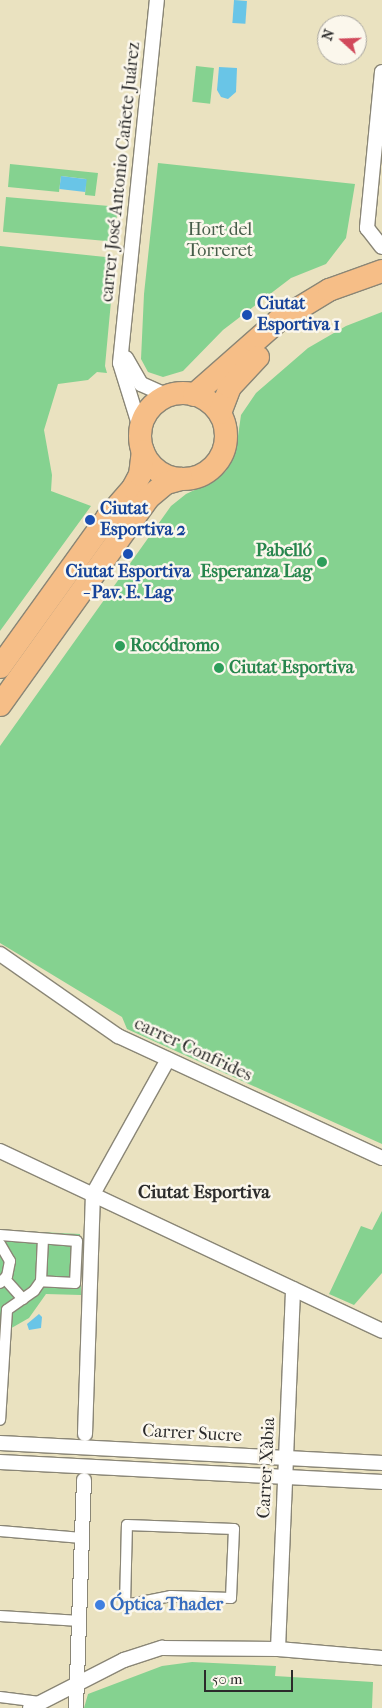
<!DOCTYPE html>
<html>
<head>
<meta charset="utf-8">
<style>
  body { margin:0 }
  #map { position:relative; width:382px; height:1708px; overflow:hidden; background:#eae2c0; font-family:"IM FELL French Canon",serif }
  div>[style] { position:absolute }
  .green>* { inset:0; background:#85d290; transform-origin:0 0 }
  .water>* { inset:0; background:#69c5e7; transform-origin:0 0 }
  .roads { filter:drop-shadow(1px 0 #8a8676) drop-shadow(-1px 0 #8a8676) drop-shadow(0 1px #8a8676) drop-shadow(0 -1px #8a8676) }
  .pedestrian>* { height:10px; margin:-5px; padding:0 5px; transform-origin:5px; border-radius:5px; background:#fff }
  .minor>* { height:14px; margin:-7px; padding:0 7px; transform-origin:7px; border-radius:7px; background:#fff }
  .trunk>* { height:22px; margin:-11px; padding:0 11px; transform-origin:11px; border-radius:11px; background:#f6be87 }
  .trunk>.ring { margin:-11px; padding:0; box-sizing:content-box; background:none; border:22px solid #f6be87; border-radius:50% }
  .dots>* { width:14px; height:14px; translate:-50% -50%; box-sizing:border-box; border:2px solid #fbf7ec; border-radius:50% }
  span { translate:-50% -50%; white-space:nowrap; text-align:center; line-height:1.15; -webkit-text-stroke:5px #fbf7ec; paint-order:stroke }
  .street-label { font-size:18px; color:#2b2b2b }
  .park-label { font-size:18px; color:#465d49 }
  .transit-label { font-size:18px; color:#164399; font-weight:700 }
  .left { translate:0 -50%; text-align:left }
  .leisure-label { font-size:18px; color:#27864d; font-weight:700 }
  .right { translate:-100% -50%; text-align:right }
  .shop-label { font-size:18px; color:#366cbe; font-weight:700 }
  .neighbourhood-label { font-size:19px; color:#2b2b2b; font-weight:700 }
  .north { position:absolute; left:317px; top:15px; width:50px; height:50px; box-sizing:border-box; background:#fbf7ec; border:1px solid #a8a59f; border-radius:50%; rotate:290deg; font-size:14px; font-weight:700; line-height:20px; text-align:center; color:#2b2b2b }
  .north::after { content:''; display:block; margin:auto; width:18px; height:22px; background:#d1495b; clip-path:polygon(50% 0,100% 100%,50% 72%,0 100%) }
  .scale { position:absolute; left:204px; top:1670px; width:89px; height:22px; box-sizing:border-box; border:2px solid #2b2b2b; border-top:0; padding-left:6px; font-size:15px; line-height:18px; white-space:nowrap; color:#2b2b2b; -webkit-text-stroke:4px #fbf7ec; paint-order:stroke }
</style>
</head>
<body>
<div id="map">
  <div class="green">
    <div style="left:196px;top:66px;width:18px;height:36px;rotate:6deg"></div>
    <div style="clip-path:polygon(158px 163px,355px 184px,346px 238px,326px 264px,291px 278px,223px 330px,183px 371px,163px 377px,148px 372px,141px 359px,144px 294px)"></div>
    <div style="clip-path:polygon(10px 164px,98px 173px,95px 196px,85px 195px,86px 179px,61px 176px,59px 192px,8px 187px)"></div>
    <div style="left:6px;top:197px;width:112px;height:35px;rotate:5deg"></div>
    <div style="clip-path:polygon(0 246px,115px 258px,105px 366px,107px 373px,97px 372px,88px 380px,58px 384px,44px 430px,52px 475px,51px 491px,91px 506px,0 631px)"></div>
    <div style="clip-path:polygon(382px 312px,382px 1144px,127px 1029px,122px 1017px,0 943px,0 746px,171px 506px,186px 494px,214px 481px,226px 471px,236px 450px,241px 415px,256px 393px,308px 348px,346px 326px)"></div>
    <div style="clip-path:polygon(382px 1211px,382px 1273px,354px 1305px,329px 1294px,361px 1226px,372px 1230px)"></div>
    <div style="clip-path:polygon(0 1230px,80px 1234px,81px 1295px,46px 1294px,29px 1318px,8px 1330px,0 1422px)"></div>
    <div style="clip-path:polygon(192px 1662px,276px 1666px,275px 1676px,373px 1682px,372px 1708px,84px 1708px,88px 1694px,162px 1666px)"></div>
  </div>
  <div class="water">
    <div style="left:234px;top:0;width:13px;height:23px;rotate:4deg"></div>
    <div style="clip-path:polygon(219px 67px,237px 68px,236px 92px,228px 99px,221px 97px,217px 90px)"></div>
    <div style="left:61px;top:176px;width:26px;height:13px;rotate:7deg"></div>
    <div style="clip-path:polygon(39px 1314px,42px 1317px,41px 1328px,29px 1330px,27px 1324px)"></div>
  </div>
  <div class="roads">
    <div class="pedestrian">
      <div style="left:0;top:1235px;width:77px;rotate:4.5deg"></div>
      <div style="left:77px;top:1241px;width:42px;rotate:92.7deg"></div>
      <div style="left:75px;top:1283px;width:34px;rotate:-177deg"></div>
      <div style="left:41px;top:1281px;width:12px;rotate:125deg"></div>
      <div style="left:34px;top:1291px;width:33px;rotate:145deg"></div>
      <div style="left:7px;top:1310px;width:110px;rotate:93.6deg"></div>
      <div style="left:0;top:1244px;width:20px;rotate:60deg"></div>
      <div style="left:10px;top:1261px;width:15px;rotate:101deg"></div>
      <div style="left:7px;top:1276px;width:10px;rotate:135deg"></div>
      <div style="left:5px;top:1279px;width:27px;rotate:48deg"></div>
      <div style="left:41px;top:1281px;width:42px;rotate:-87.3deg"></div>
      <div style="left:127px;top:1525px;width:107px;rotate:2.1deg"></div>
      <div style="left:234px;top:1529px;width:69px;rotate:92.5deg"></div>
      <div style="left:231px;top:1598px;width:60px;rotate:-178.1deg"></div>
      <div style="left:171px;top:1596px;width:47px;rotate:168.9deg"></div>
      <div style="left:125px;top:1605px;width:80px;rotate:-88.6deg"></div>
      <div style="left:0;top:1531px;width:82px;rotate:4.9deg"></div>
      <div style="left:0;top:1616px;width:80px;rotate:3.6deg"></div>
      <div style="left:0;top:1697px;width:40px;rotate:7.1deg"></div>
    </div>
    <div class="minor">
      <div style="left:382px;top:72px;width:157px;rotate:95.5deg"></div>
      <div style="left:367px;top:228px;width:24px;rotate:52deg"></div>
      <div style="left:126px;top:358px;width:30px;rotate:60deg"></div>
      <div style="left:141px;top:384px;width:30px;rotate:24deg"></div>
      <div style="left:141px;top:431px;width:71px;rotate:-107.2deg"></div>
      <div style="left:120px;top:363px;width:365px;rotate:-84.2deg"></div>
      <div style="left:0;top:954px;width:144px;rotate:34.8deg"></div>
      <div style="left:118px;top:1036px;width:291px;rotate:24.8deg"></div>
      <div style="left:0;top:1151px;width:422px;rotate:25.2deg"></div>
      <div style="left:85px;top:1434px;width:240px;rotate:-88.1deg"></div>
      <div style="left:93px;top:1194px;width:154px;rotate:-60.9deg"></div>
      <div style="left:0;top:1443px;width:383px;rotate:3deg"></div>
      <div style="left:0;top:1462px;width:383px;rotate:3deg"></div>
      <div style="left:278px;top:1649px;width:360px;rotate:-87.6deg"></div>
      <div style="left:30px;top:1708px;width:106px;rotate:-27.1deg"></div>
      <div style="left:124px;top:1660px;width:40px;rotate:-18deg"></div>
      <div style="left:162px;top:1648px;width:116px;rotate:0.5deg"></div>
      <div style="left:278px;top:1649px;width:104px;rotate:4.9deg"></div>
      <div style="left:76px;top:1708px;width:228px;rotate:-88deg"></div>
    </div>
    <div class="trunk">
      <div class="ring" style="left:140px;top:393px;width:64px;height:64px"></div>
      <div style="left:194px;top:395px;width:112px;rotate:-41.4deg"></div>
      <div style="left:278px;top:321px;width:60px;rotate:-31.3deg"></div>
      <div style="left:329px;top:290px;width:56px;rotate:-19.7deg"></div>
      <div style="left:220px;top:413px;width:28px;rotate:-69deg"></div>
      <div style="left:230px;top:387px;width:41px;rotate:-47deg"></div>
      <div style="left:0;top:667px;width:183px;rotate:-54.3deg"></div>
      <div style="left:107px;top:518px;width:40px;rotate:-49deg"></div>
      <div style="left:133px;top:488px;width:15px;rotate:-62deg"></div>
      <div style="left:140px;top:475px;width:24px;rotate:-83deg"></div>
      <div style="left:0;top:705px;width:254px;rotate:-54.4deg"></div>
      <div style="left:148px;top:498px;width:23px;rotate:-40deg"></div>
      <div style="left:166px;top:483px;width:16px;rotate:-15deg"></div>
    </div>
  </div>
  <div class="dots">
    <div style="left:247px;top:315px;background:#1a4fb4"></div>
    <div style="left:90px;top:520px;background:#1a4fb4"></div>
    <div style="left:128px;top:554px;background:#1a4fb4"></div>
    <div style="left:322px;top:562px;background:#2e9e5b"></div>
    <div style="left:120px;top:646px;background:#2e9e5b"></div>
    <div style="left:219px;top:668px;background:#2e9e5b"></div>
    <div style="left:100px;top:1605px;background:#3f7fe0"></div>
  </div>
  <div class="street-label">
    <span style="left:121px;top:172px;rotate:-84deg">carrer José Antonio Cañete Juárez</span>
    <span style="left:193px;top:1050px;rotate:25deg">carrer Confrides</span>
    <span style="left:192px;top:1434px;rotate:3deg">Carrer Sucre</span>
    <span style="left:267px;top:1468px;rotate:-87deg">Carrer Xàbia</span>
  </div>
  <div class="park-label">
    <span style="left:220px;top:241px">Hort del<br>Torreret</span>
  </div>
  <div class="transit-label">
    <span class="left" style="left:257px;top:315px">Ciutat<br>Esportiva 1</span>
    <span class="left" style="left:100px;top:520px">Ciutat<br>Esportiva 2</span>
    <span style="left:128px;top:583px">Ciutat Esportiva<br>- Pav. E. Lag</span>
  </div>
  <div class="leisure-label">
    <span class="right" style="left:312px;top:562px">Pabelló<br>Esperanza Lag</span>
    <span class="left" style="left:130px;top:646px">Rocódromo</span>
    <span class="left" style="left:229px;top:668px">Ciutat Esportiva</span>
  </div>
  <div class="shop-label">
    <span class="left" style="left:110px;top:1605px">Óptica Thader</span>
  </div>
  <div class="neighbourhood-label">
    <span style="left:204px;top:1193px">Ciutat Esportiva</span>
  </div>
  <div class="north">N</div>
  <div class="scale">50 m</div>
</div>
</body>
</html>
